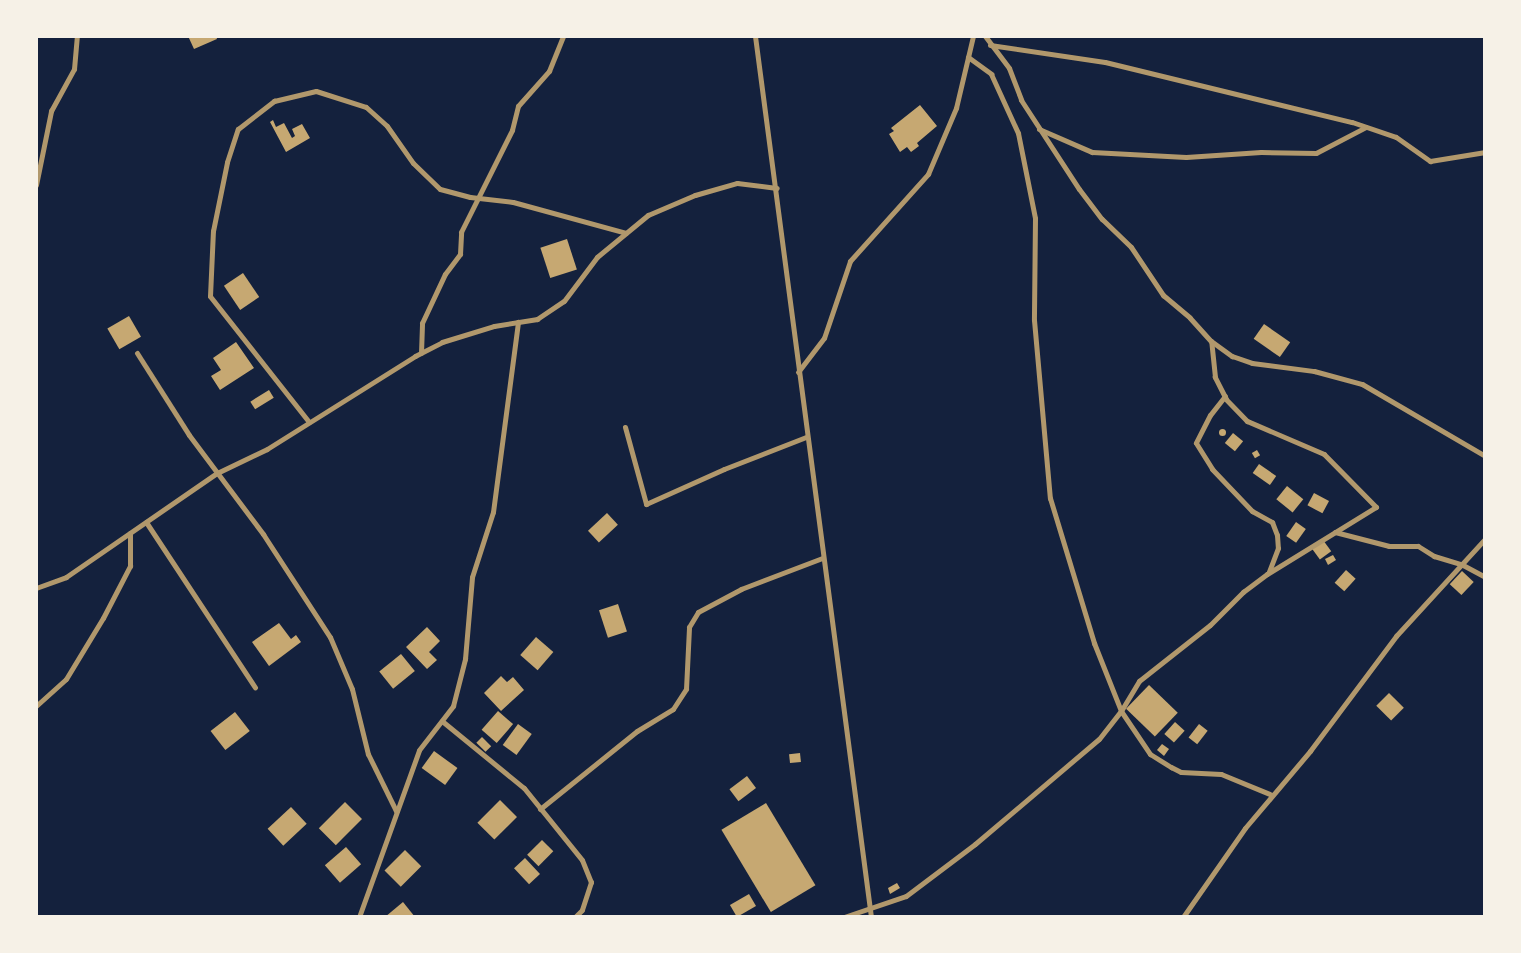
<!DOCTYPE html>
<html>
<head>
<meta charset="utf-8">
<style>
  body { margin:0 }
  #map { position:relative; width:1521px; height:953px; overflow:hidden; background:#14213d; font-family:"Titillium Web",sans-serif }
  div>[style] { position:absolute }
  .building>* { inset:0; background:#c6a872; transform-origin:0 0 }
  .round { border-radius:50% }
  .minor>* { height:5px; margin:-2.5px; padding:0 2.5px; transform-origin:2.5px; border-radius:2.5px; background:#b1986c }
  span { translate:-50% -50%; white-space:nowrap; text-align:center; line-height:1.15; -webkit-text-stroke:4px #f6f1e7; paint-order:stroke }
  .frame { position:absolute; inset:0; border:38px solid #f6f1e7; pointer-events:none }
</style>
</head>
<body>
<div id="map">
  <div class="building">
    <div style="clip-path:polygon(188px 36px,216px 36px,217px 39px,194px 49px)"></div>
    <div style="clip-path:polygon(920px 105px,937px 126px,917px 143px,919px 146px,911px 152px,907px 147px,900px 152px,889px 134px,894px 131px,891px 128px)"></div>
    <div style="clip-path:polygon(273px 120px,276px 127px,284px 123px,292px 138px,295px 136px,292px 129px,302px 124px,310px 138px,286px 152px,270px 122px)"></div>
    <div style="left:567px;top:239px;width:32px;height:28px;rotate:72deg"></div>
    <div style="left:243px;top:273px;width:29px;height:23px;rotate:56deg"></div>
    <div style="left:129px;top:316px;width:24px;height:25px;rotate:60deg"></div>
    <div style="left:1264px;top:324px;width:32px;height:18px;rotate:35deg"></div>
    <div style="clip-path:polygon(236px 342px,254px 368px,220px 390px,211px 376px,221px 370px,213px 358px)"></div>
    <div style="left:269px;top:390px;width:9px;height:22px;rotate:58deg"></div>
    <div class="round" style="left:1218.5px;top:428.5px;width:7px;height:7px"></div>
    <div style="left:1233px;top:433px;width:13px;height:13px;rotate:39deg"></div>
    <div style="left:1257px;top:450px;width:6px;height:6px;rotate:59deg"></div>
    <div style="left:1259px;top:464px;width:21px;height:11px;rotate:35deg"></div>
    <div style="left:1287px;top:486px;width:21px;height:17px;rotate:39deg"></div>
    <div style="left:1314px;top:493px;width:17px;height:14px;rotate:28deg"></div>
    <div style="left:607px;top:513px;width:16px;height:26px;rotate:47deg"></div>
    <div style="left:1296px;top:522px;width:12px;height:17px;rotate:35deg"></div>
    <div style="left:1323px;top:540px;width:14px;height:14px;rotate:54deg"></div>
    <div style="clip-path:polygon(1333px 555px,1336px 560px,1328px 565px,1325px 559px)"></div>
    <div style="left:1346px;top:570px;width:13px;height:17px;rotate:42deg"></div>
    <div style="left:1462px;top:571px;width:16px;height:18px;rotate:43deg"></div>
    <div style="left:618px;top:604px;width:29px;height:20px;rotate:72deg"></div>
    <div style="clip-path:polygon(279px 623px,291px 639px,296px 635px,301px 642px,269px 666px,252px 642px)"></div>
    <div style="clip-path:polygon(427px 627px,440px 641px,429px 652px,437px 660px,427px 669px,406px 647px)"></div>
    <div style="left:536px;top:637px;width:23px;height:24px;rotate:41deg"></div>
    <div style="left:401px;top:654px;width:22px;height:28px;rotate:51deg"></div>
    <div style="clip-path:polygon(501px 676px,507px 682px,513px 677px,524px 690px,501px 711px,484px 693px)"></div>
    <div style="left:1149px;top:685px;width:40px;height:33px;rotate:44deg"></div>
    <div style="left:1389px;top:693px;width:21px;height:18px;rotate:45deg"></div>
    <div style="left:498px;top:711px;width:20px;height:25px;rotate:41deg"></div>
    <div style="left:235px;top:712px;width:24px;height:31px;rotate:52deg"></div>
    <div style="left:1175px;top:722px;width:13px;height:16px;rotate:42deg"></div>
    <div style="left:518px;top:724px;width:17px;height:26px;rotate:36deg"></div>
    <div style="left:1199px;top:724px;width:11px;height:17px;rotate:38deg"></div>
    <div style="left:482px;top:737px;width:13px;height:8px;rotate:45deg"></div>
    <div style="clip-path:polygon(1162px 744px,1169px 749px,1164px 756px,1157px 750px)"></div>
    <div style="left:434px;top:751px;width:29px;height:21px;rotate:36deg"></div>
    <div style="left:800px;top:753px;width:9px;height:11px;rotate:84deg"></div>
    <div style="left:747px;top:776px;width:15px;height:22px;rotate:53deg"></div>
    <div style="left:500px;top:800px;width:24px;height:32px;rotate:45deg"></div>
    <div style="left:345px;top:802px;width:24px;height:37px;rotate:45deg"></div>
    <div style="left:766px;top:803px;width:96px;height:52px;rotate:59deg"></div>
    <div style="left:291px;top:807px;width:23px;height:32px;rotate:47deg"></div>
    <div style="left:542px;top:840px;width:16px;height:21px;rotate:45deg"></div>
    <div style="left:346px;top:847px;width:23px;height:28px;rotate:49deg"></div>
    <div style="left:405px;top:850px;width:23px;height:29px;rotate:45deg"></div>
    <div style="left:525px;top:858px;width:22px;height:15px;rotate:47deg"></div>
    <div style="clip-path:polygon(897px 883px,900px 888px,890px 894px,888px 888px)"></div>
    <div style="left:749px;top:894px;width:14px;height:22px;rotate:60deg"></div>
    <div style="clip-path:polygon(403px 902px,415px 917px,385px 917px)"></div>
  </div>
  <div class="minor">
    <div style="left:755px;top:36px;width:889px;rotate:82.5deg"></div>
    <div style="left:985px;top:36px;width:40px;rotate:53deg"></div>
    <div style="left:1009px;top:68px;width:34px;rotate:69deg"></div>
    <div style="left:1021px;top:100px;width:106px;rotate:56.9deg"></div>
    <div style="left:1079px;top:189px;width:38px;rotate:53deg"></div>
    <div style="left:1102px;top:219px;width:40px;rotate:44deg"></div>
    <div style="left:1131px;top:247px;width:58px;rotate:56.3deg"></div>
    <div style="left:1163px;top:295px;width:35px;rotate:40deg"></div>
    <div style="left:1190px;top:318px;width:31px;rotate:48deg"></div>
    <div style="left:1211px;top:341px;width:26px;rotate:36deg"></div>
    <div style="left:1232px;top:356px;width:21px;rotate:19deg"></div>
    <div style="left:1252px;top:363px;width:63px;rotate:7.4deg"></div>
    <div style="left:1314px;top:371px;width:50px;rotate:15.2deg"></div>
    <div style="left:1362px;top:384px;width:143px;rotate:30.3deg"></div>
    <div style="left:990px;top:45px;width:116px;rotate:8.4deg"></div>
    <div style="left:1105px;top:62px;width:254px;rotate:13.7deg"></div>
    <div style="left:1352px;top:122px;width:46px;rotate:18.8deg"></div>
    <div style="left:1396px;top:137px;width:42px;rotate:35.2deg"></div>
    <div style="left:1430px;top:161px;width:56px;rotate:-9.3deg"></div>
    <div style="left:968px;top:57px;width:29px;rotate:36deg"></div>
    <div style="left:991px;top:74px;width:65px;rotate:65.4deg"></div>
    <div style="left:1018px;top:133px;width:87px;rotate:78.7deg"></div>
    <div style="left:1035px;top:218px;width:102px;rotate:90.6deg"></div>
    <div style="left:1034px;top:320px;width:179px;rotate:84.9deg"></div>
    <div style="left:1050px;top:498px;width:152px;rotate:73.1deg"></div>
    <div style="left:1094px;top:643px;width:73px;rotate:68.3deg"></div>
    <div style="left:1121px;top:711px;width:52px;rotate:56deg"></div>
    <div style="left:1150px;top:754px;width:25px;rotate:32deg"></div>
    <div style="left:1171px;top:767px;width:11px;rotate:27deg"></div>
    <div style="left:1181px;top:772px;width:40px;rotate:2.9deg"></div>
    <div style="left:1221px;top:774px;width:55px;rotate:22.4deg"></div>
    <div style="left:1039px;top:129px;width:58px;rotate:23.5deg"></div>
    <div style="left:1092px;top:152px;width:94px;rotate:3deg"></div>
    <div style="left:1186px;top:157px;width:75px;rotate:-3.8deg"></div>
    <div style="left:1261px;top:152px;width:55px;rotate:1deg"></div>
    <div style="left:1316px;top:153px;width:56px;rotate:-27.5deg"></div>
    <div style="left:36px;top:185px;width:76px;rotate:-78.5deg"></div>
    <div style="left:51px;top:111px;width:48px;rotate:-61.3deg"></div>
    <div style="left:74px;top:69px;width:33px;rotate:-85deg"></div>
    <div style="left:137px;top:353px;width:97px;rotate:57.6deg"></div>
    <div style="left:189px;top:435px;width:124px;rotate:53.2deg"></div>
    <div style="left:263px;top:534px;width:123px;rotate:57deg"></div>
    <div style="left:330px;top:637px;width:56px;rotate:67.1deg"></div>
    <div style="left:352px;top:689px;width:67px;rotate:76.2deg"></div>
    <div style="left:368px;top:754px;width:64px;rotate:63.8deg"></div>
    <div style="left:421px;top:353px;width:30px;rotate:-88deg"></div>
    <div style="left:422px;top:323px;width:54px;rotate:-64.9deg"></div>
    <div style="left:445px;top:274px;width:25px;rotate:-53deg"></div>
    <div style="left:460px;top:254px;width:22px;rotate:-87deg"></div>
    <div style="left:461px;top:232px;width:114px;rotate:-63.4deg"></div>
    <div style="left:512px;top:130px;width:25px;rotate:-76deg"></div>
    <div style="left:518px;top:106px;width:47px;rotate:-48.5deg"></div>
    <div style="left:549px;top:71px;width:38px;rotate:-68deg"></div>
    <div style="left:798px;top:372px;width:43px;rotate:-52.6deg"></div>
    <div style="left:824px;top:338px;width:81px;rotate:-71.3deg"></div>
    <div style="left:850px;top:261px;width:117px;rotate:-48.1deg"></div>
    <div style="left:928px;top:174px;width:72px;rotate:-67deg"></div>
    <div style="left:956px;top:108px;width:74px;rotate:-76.7deg"></div>
    <div style="left:1225px;top:396px;width:24px;rotate:128deg"></div>
    <div style="left:1210px;top:415px;width:31px;rotate:117deg"></div>
    <div style="left:1196px;top:443px;width:31px;rotate:58deg"></div>
    <div style="left:1212px;top:469px;width:58px;rotate:46.4deg"></div>
    <div style="left:1252px;top:511px;width:23px;rotate:29deg"></div>
    <div style="left:1272px;top:522px;width:14px;rotate:69deg"></div>
    <div style="left:1277px;top:535px;width:13px;rotate:86deg"></div>
    <div style="left:1278px;top:548px;width:25px;rotate:111deg"></div>
    <div style="left:309px;top:422px;width:160px;rotate:-128.2deg"></div>
    <div style="left:210px;top:296px;width:65px;rotate:-87.4deg"></div>
    <div style="left:213px;top:231px;width:70px;rotate:-78.5deg"></div>
    <div style="left:227px;top:162px;width:35px;rotate:-72deg"></div>
    <div style="left:238px;top:129px;width:46px;rotate:-37.9deg"></div>
    <div style="left:274px;top:101px;width:43px;rotate:-13.4deg"></div>
    <div style="left:316px;top:91px;width:52px;rotate:17.7deg"></div>
    <div style="left:366px;top:107px;width:28px;rotate:42deg"></div>
    <div style="left:387px;top:126px;width:45px;rotate:54.9deg"></div>
    <div style="left:413px;top:163px;width:37px;rotate:44deg"></div>
    <div style="left:440px;top:189px;width:31px;rotate:15deg"></div>
    <div style="left:470px;top:197px;width:43px;rotate:6.6deg"></div>
    <div style="left:513px;top:202px;width:117px;rotate:15.3deg"></div>
    <div style="left:625px;top:427px;width:80px;rotate:74.7deg"></div>
    <div style="left:646px;top:504px;width:85px;rotate:-24.2deg"></div>
    <div style="left:724px;top:469px;width:88px;rotate:-21.3deg"></div>
    <div style="left:146px;top:522px;width:198px;rotate:56.6deg"></div>
    <div style="left:1335px;top:532px;width:56px;rotate:14.5deg"></div>
    <div style="left:1389px;top:546px;width:29px"></div>
    <div style="left:1418px;top:546px;width:19px;rotate:32deg"></div>
    <div style="left:1434px;top:556px;width:28px;rotate:17deg"></div>
    <div style="left:1461px;top:564px;width:27px;rotate:28deg"></div>
    <div style="left:36px;top:588px;width:32px;rotate:-20deg"></div>
    <div style="left:66px;top:577px;width:183px;rotate:-34.6deg"></div>
    <div style="left:217px;top:473px;width:55px;rotate:-25.6deg"></div>
    <div style="left:267px;top:449px;width:175px;rotate:-32.1deg"></div>
    <div style="left:415px;top:356px;width:30px;rotate:-27deg"></div>
    <div style="left:442px;top:342px;width:54px;rotate:-17.1deg"></div>
    <div style="left:494px;top:326px;width:44px;rotate:-9.2deg"></div>
    <div style="left:537px;top:319px;width:32px;rotate:-34deg"></div>
    <div style="left:564px;top:301px;width:55px;rotate:-53.1deg"></div>
    <div style="left:597px;top:257px;width:66px;rotate:-39.5deg"></div>
    <div style="left:648px;top:215px;width:51px;rotate:-23.1deg"></div>
    <div style="left:695px;top:195px;width:44px;rotate:-15.9deg"></div>
    <div style="left:737px;top:183px;width:40px;rotate:7.1deg"></div>
    <div style="left:36px;top:706px;width:40px;rotate:-42deg"></div>
    <div style="left:66px;top:679px;width:71px;rotate:-58.8deg"></div>
    <div style="left:103px;top:618px;width:59px;rotate:-62.6deg"></div>
    <div style="left:130px;top:566px;width:33px;rotate:-90deg"></div>
    <div style="left:442px;top:721px;width:106px;rotate:39.3deg"></div>
    <div style="left:524px;top:788px;width:92px;rotate:51.1deg"></div>
    <div style="left:582px;top:860px;width:24px;rotate:68deg"></div>
    <div style="left:591px;top:882px;width:29px;rotate:108deg"></div>
    <div style="left:582px;top:910px;width:10px;rotate:135deg"></div>
    <div style="left:540px;top:809px;width:124px;rotate:-38.8deg"></div>
    <div style="left:637px;top:731px;width:42px;rotate:-31.4deg"></div>
    <div style="left:673px;top:709px;width:24px;rotate:-57deg"></div>
    <div style="left:686px;top:689px;width:62px;rotate:-87.2deg"></div>
    <div style="left:689px;top:627px;width:17px;rotate:-59deg"></div>
    <div style="left:698px;top:612px;width:49px;rotate:-28.1deg"></div>
    <div style="left:741px;top:589px;width:87px;rotate:-20.9deg"></div>
    <div style="left:359px;top:917px;width:177px;rotate:-70.2deg"></div>
    <div style="left:419px;top:750px;width:56px;rotate:-52.3deg"></div>
    <div style="left:453px;top:706px;width:49px;rotate:-75.7deg"></div>
    <div style="left:465px;top:659px;width:82px;rotate:-85.1deg"></div>
    <div style="left:472px;top:577px;width:68px;rotate:-72.1deg"></div>
    <div style="left:493px;top:512px;width:192px;rotate:-82.5deg"></div>
    <div style="left:844px;top:917px;width:65px;rotate:-18.7deg"></div>
    <div style="left:906px;top:896px;width:86px;rotate:-37deg"></div>
    <div style="left:975px;top:844px;width:162px;rotate:-40.3deg"></div>
    <div style="left:1099px;top:739px;width:36px;rotate:-52deg"></div>
    <div style="left:1121px;top:711px;width:35px;rotate:-59deg"></div>
    <div style="left:1139px;top:681px;width:90px;rotate:-38.3deg"></div>
    <div style="left:1210px;top:625px;width:47px;rotate:-45deg"></div>
    <div style="left:1243px;top:592px;width:30px;rotate:-37deg"></div>
    <div style="left:1267px;top:574px;width:128px;rotate:-31.6deg"></div>
    <div style="left:1376px;top:507px;width:74px;rotate:-134.5deg"></div>
    <div style="left:1324px;top:454px;width:84px;rotate:-156.8deg"></div>
    <div style="left:1247px;top:421px;width:30px;rotate:-134deg"></div>
    <div style="left:1226px;top:399px;width:25px;rotate:-117deg"></div>
    <div style="left:1215px;top:377px;width:36px;rotate:-96deg"></div>
    <div style="left:1183px;top:917px;width:108px;rotate:-55.1deg"></div>
    <div style="left:1245px;top:828px;width:101px;rotate:-49.8deg"></div>
    <div style="left:1310px;top:751px;width:144px;rotate:-53.2deg"></div>
    <div style="left:1396px;top:636px;width:132px;rotate:-47.5deg"></div>
  </div>
  <div class="frame"></div>
</div>
</body>
</html>
